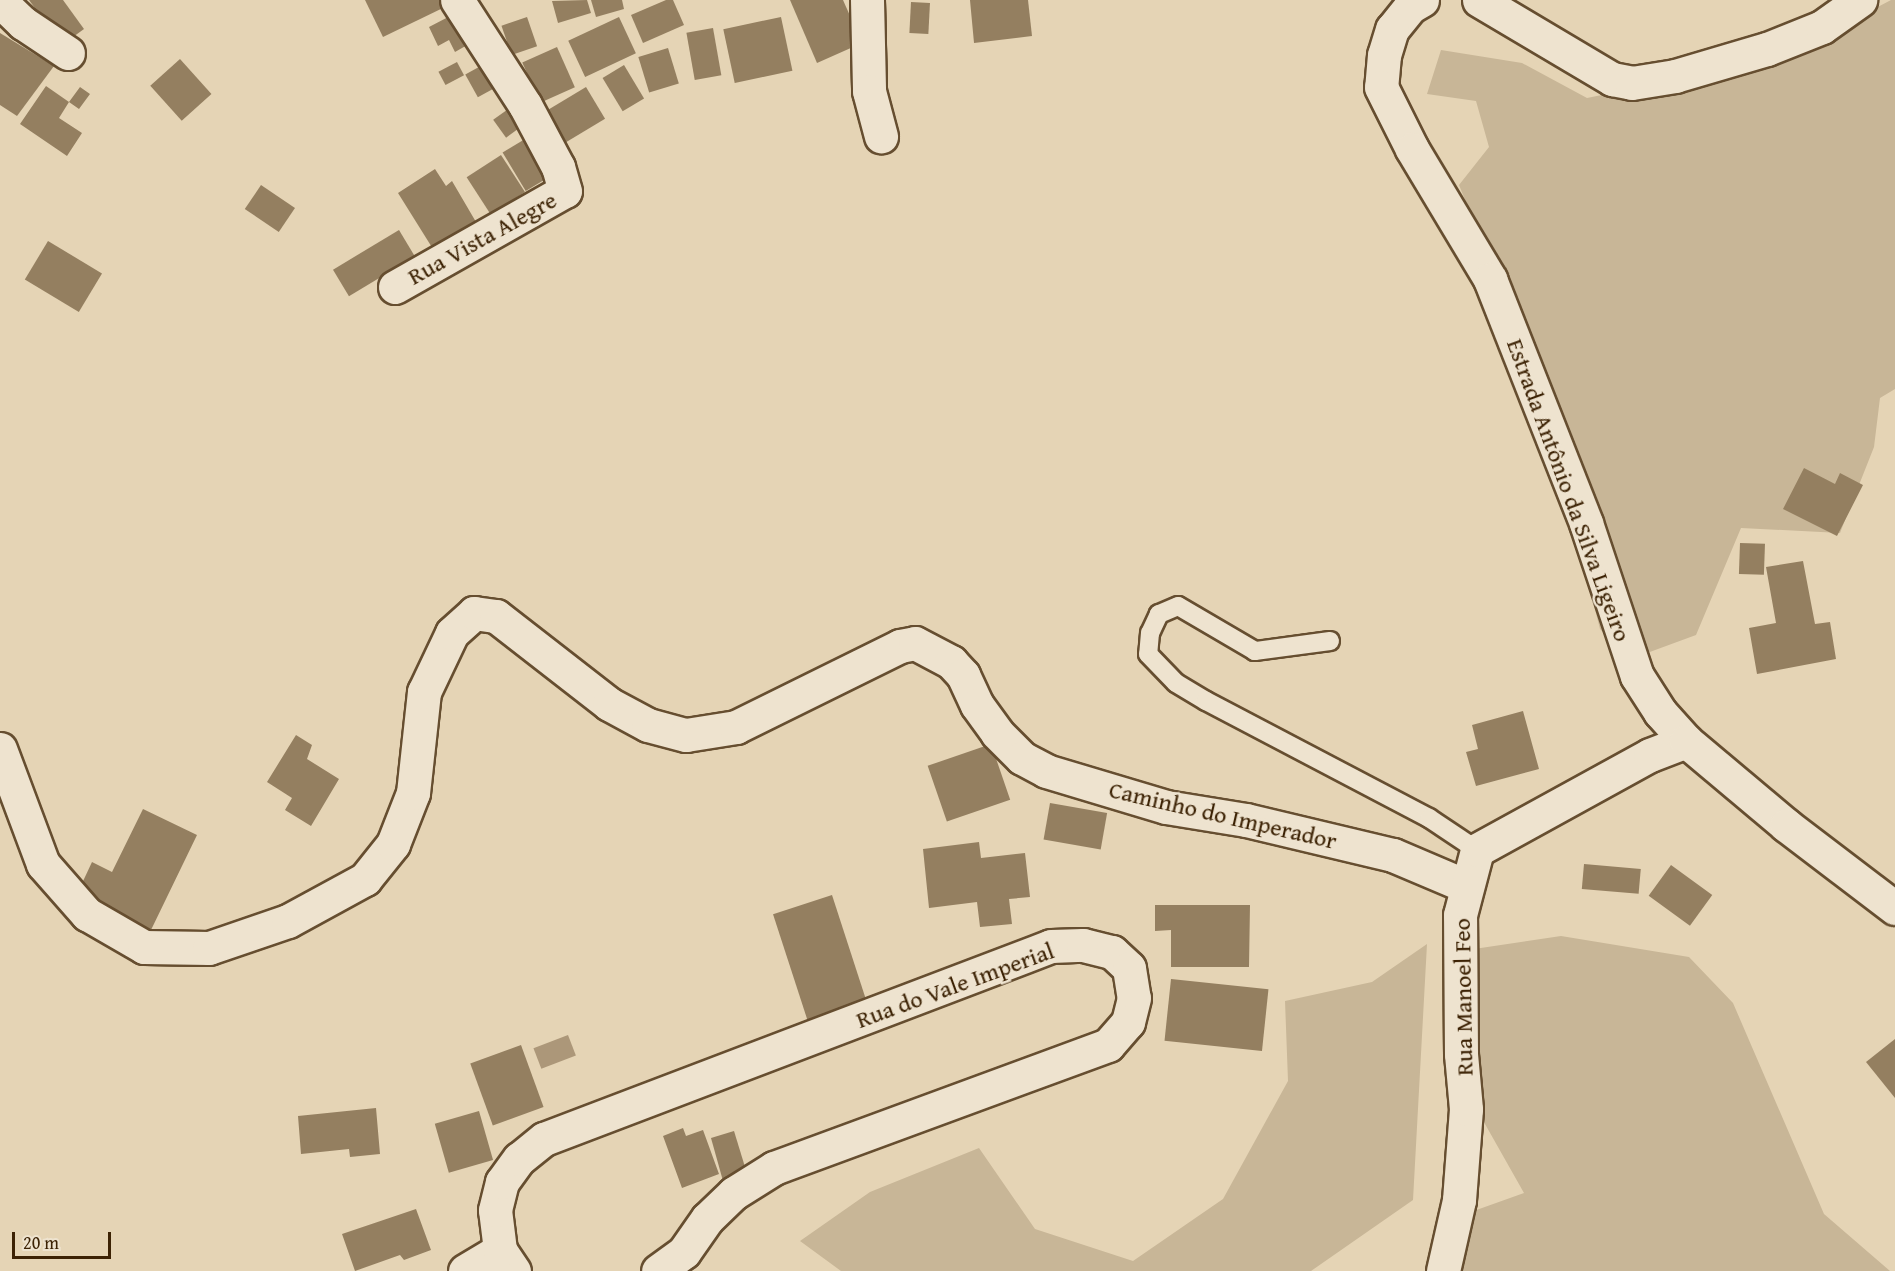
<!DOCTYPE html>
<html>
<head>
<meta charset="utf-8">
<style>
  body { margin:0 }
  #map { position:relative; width:1895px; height:1271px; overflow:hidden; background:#e5d4b5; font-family:"Gentium Book Plus",serif }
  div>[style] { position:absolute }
  .green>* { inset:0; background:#c8b697 }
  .water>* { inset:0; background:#ac9779; transform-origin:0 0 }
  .building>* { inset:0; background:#947f60; transform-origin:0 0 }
  .roads { filter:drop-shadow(2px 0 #664e30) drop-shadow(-2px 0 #664e30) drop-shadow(0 2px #664e30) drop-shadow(0 -2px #664e30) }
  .service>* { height:18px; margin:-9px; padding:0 9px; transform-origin:9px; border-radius:9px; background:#eee3cf }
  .minor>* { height:33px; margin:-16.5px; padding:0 16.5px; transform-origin:16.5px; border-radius:16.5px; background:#eee3cf }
  .tertiary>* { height:33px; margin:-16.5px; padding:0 16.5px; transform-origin:16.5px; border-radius:16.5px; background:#eee3cf }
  span { translate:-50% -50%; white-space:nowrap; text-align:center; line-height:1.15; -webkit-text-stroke:5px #eee3cf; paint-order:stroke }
  .street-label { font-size:24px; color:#3c2204 }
  .scale { position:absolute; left:12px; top:1232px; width:99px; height:27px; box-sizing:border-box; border:3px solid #3c2204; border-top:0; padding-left:8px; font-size:18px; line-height:21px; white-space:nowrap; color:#3c2204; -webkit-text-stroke:4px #eee3cf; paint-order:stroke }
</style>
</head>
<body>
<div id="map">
  <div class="green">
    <div style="clip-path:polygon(1891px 0,1895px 0,1895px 389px,1880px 398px,1874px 447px,1840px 533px,1741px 528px,1696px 635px,1628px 660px,1600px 629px,1531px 361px,1459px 185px,1489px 147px,1476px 101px,1427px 94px,1441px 50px,1522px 63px,1587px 98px,1779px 59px)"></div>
    <div style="clip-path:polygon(1561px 936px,1689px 957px,1733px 1003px,1824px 1214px,1890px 1271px,1458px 1271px,1468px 1213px,1524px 1193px,1472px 1101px,1474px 949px)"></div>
    <div style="clip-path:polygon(1427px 944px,1413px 1200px,1311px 1271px,841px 1271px,800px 1241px,870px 1192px,979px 1148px,1035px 1229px,1133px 1261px,1223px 1199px,1288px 1081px,1285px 1001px,1372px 982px)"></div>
  </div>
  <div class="water">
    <div style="left:568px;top:1035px;width:22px;height:37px;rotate:69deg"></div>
  </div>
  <div class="building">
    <div style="clip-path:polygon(29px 0,63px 0,84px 29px,62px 45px)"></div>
    <div style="clip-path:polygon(365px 0,444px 0,447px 6px,383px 37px)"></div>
    <div style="clip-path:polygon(587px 0,591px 13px,558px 23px,552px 1px)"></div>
    <div style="clip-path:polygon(591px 0,622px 0,624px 9px,596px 17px)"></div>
    <div style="clip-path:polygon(666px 0,673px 0,684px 25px,643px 43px,631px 15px)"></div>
    <div style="clip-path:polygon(790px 0,843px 0,862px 43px,817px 63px)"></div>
    <div style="clip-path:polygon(970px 0,1028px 0,1032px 36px,974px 43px)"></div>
    <div style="left:911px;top:2px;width:19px;height:31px;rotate:3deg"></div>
    <div style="clip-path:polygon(454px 14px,469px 44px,455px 52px,449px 40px,438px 46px,429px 27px)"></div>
    <div style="left:527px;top:17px;width:31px;height:27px;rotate:71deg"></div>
    <div style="left:619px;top:17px;width:40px;height:56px;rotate:65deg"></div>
    <div style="left:781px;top:17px;width:55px;height:59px;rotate:78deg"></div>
    <div style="left:713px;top:28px;width:48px;height:27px;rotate:80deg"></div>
    <div style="clip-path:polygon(0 33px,54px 66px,17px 116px,0 105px)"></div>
    <div style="left:557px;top:47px;width:44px;height:38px;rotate:66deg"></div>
    <div style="left:668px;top:48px;width:37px;height:31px;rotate:73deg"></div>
    <div style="left:180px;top:59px;width:47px;height:40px;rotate:48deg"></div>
    <div style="left:457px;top:62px;width:15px;height:21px;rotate:62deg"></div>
    <div style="left:488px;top:62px;width:26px;height:26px;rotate:61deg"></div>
    <div style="left:624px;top:65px;width:39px;height:25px;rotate:59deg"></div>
    <div style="clip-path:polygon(46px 86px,69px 102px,80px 87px,90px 94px,79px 109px,69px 102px,59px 118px,82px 133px,67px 156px,20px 124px)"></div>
    <div style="left:586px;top:87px;width:37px;height:48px;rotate:59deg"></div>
    <div style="left:515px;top:104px;width:22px;height:27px;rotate:54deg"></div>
    <div style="left:530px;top:136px;width:45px;height:32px;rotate:59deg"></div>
    <div style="left:501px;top:155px;width:44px;height:41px;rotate:57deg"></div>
    <div style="clip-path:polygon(435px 169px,446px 186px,452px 181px,476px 222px,433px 249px,398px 193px)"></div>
    <div style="left:261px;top:185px;width:41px;height:29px;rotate:34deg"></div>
    <div style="left:399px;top:230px;width:31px;height:77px;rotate:59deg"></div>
    <div style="left:48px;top:241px;width:63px;height:45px;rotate:31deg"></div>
    <div style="clip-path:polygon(1804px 468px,1835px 484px,1840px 473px,1863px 485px,1837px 536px,1783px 509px)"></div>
    <div style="left:1740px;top:543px;width:25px;height:31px;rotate:2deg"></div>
    <div style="clip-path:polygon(1803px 561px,1815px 624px,1830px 622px,1836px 659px,1757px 674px,1749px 628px,1776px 623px,1766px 567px)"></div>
    <div style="clip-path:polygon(1523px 711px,1539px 769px,1476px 786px,1466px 752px,1478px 749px,1472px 725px)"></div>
    <div style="clip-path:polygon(296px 735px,312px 745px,307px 759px,339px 779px,311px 826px,285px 810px,292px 798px,267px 782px)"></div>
    <div style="left:991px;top:744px;width:59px;height:67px;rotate:71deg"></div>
    <div style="left:1050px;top:803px;width:58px;height:37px;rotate:10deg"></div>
    <div style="clip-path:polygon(143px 809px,197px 835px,151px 930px,77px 894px,92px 862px,112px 872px)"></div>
    <div style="clip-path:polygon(979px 842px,981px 858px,1025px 853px,1030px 897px,1009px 899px,1012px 924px,980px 927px,977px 902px,929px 908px,923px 849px)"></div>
    <div style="left:1584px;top:864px;width:57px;height:25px;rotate:5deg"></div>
    <div style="left:1671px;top:865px;width:51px;height:38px;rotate:36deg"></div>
    <div style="left:832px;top:895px;width:113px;height:62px;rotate:72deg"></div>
    <div style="clip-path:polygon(1155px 905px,1250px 905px,1249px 967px,1171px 967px,1171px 930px,1155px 931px)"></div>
    <div style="left:1171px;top:979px;width:98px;height:62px;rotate:6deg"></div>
    <div style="clip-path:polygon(1895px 1039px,1895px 1098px,1866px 1062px)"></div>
    <div style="left:521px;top:1045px;width:66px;height:54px;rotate:70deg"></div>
    <div style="clip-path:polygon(376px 1108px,380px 1154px,350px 1157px,349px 1149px,301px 1154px,298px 1116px)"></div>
    <div style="left:479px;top:1111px;width:51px;height:46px;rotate:74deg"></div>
    <div style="clip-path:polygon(683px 1128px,686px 1136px,703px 1130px,719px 1174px,682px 1188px,663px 1136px)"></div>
    <div style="clip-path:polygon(734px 1131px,745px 1167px,723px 1181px,711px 1138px)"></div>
    <div style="clip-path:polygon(416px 1209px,431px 1250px,404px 1260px,400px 1255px,355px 1271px,342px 1234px)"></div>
  </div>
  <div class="roads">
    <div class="service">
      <div style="left:1330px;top:641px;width:76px;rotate:172.4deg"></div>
      <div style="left:1255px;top:651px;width:89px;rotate:-149.7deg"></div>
      <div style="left:1178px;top:606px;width:21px;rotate:157deg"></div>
      <div style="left:1159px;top:614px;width:21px;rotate:115deg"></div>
      <div style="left:1150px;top:633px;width:21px;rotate:95deg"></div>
      <div style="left:1148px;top:654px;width:40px;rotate:46deg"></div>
      <div style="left:1176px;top:683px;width:35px;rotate:31deg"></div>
      <div style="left:1206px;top:701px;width:252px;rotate:27.7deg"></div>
      <div style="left:1429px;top:818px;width:58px;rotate:33.7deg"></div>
    </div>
    <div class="minor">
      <div style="left:867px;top:0;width:91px;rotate:88.7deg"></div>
      <div style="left:869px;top:91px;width:47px;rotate:75.1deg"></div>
      <div style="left:0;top:1px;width:32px;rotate:44deg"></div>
      <div style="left:23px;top:23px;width:54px;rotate:33.7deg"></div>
      <div style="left:395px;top:287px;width:195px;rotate:-29.5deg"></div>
      <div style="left:565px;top:191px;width:25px;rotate:-106deg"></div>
      <div style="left:558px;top:167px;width:70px;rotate:-118deg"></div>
      <div style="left:525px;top:105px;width:125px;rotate:-122.9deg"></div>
      <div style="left:0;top:749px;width:123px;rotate:69.5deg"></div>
      <div style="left:43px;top:864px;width:67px;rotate:48.7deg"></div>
      <div style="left:87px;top:914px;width:66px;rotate:30.1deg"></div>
      <div style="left:144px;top:947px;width:65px;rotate:0.9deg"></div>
      <div style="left:209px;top:948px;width:83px;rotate:-18.9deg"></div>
      <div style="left:288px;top:921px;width:88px;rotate:-28.6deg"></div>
      <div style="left:365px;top:879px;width:45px;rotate:-51.3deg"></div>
      <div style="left:393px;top:844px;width:55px;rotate:-68.6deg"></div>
      <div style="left:413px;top:793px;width:102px;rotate:-83.8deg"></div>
      <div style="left:424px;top:692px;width:65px;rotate:-64.6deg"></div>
      <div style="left:452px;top:633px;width:30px;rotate:-42deg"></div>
      <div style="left:474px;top:613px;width:22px;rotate:8deg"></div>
      <div style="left:496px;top:616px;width:143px;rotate:37.9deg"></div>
      <div style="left:609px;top:704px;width:44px;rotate:28.3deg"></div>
      <div style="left:648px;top:725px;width:39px;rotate:15deg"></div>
      <div style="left:686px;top:735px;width:51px;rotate:-9.1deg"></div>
      <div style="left:736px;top:727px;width:183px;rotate:-26.3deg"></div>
      <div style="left:900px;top:646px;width:15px;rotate:-11deg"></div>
      <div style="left:915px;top:643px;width:41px;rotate:27.8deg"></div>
      <div style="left:951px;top:662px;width:18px;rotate:47deg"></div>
      <div style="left:963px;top:675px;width:33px;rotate:65deg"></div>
      <div style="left:977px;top:705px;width:34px;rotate:54deg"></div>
      <div style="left:997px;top:733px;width:35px;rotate:45deg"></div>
      <div style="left:1022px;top:758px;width:27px;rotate:28deg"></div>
      <div style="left:1046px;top:771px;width:125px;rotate:16.7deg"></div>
      <div style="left:1166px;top:807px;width:81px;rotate:9.2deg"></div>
      <div style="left:1246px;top:820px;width:151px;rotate:13.4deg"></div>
      <div style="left:1393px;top:855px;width:79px;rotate:23deg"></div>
      <div style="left:465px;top:1271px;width:41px;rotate:-31deg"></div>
      <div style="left:514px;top:1271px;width:25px;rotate:-124deg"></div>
      <div style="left:500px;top:1250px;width:40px;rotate:-97.1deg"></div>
      <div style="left:495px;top:1210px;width:29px;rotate:-76deg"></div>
      <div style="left:502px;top:1182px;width:29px;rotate:-54deg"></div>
      <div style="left:519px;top:1159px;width:32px;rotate:-39deg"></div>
      <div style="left:544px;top:1139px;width:542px;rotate:-20.84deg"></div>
      <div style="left:1051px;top:946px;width:32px;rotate:-2deg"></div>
      <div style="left:1083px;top:945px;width:30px;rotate:14deg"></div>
      <div style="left:1112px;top:952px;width:23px;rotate:43deg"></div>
      <div style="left:1129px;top:968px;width:30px;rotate:81deg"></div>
      <div style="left:1134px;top:998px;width:25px;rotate:104deg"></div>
      <div style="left:1128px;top:1022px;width:30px;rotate:131deg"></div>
      <div style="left:1108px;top:1045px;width:356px;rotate:159.8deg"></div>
      <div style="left:774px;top:1168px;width:47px;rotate:148deg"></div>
      <div style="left:734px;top:1193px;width:37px;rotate:136deg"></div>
      <div style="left:707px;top:1219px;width:40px;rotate:124.9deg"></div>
      <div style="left:684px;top:1252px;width:32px;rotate:144deg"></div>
      <div style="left:1443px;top:1271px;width:73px;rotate:-77.3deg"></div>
      <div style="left:1459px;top:1200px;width:91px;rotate:-85.6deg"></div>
      <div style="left:1466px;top:1109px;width:55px;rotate:-95.2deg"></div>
      <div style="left:1461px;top:1054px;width:139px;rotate:-90.4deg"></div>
      <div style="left:1460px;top:915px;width:67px;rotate:-75.3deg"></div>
      <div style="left:1477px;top:850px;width:197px;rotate:-28.8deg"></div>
      <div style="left:1650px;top:755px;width:39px;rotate:-21deg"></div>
    </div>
    <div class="tertiary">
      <div style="left:1422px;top:0;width:14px;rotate:150deg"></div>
      <div style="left:1410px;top:7px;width:28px;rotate:129deg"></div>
      <div style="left:1392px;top:29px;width:27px;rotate:107deg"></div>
      <div style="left:1384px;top:55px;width:32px;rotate:95deg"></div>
      <div style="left:1381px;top:87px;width:69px;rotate:63.4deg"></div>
      <div style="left:1412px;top:149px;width:152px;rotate:59deg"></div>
      <div style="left:1490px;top:279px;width:262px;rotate:68.5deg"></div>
      <div style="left:1586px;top:523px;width:161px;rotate:71.6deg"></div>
      <div style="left:1637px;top:676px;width:43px;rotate:57.4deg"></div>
      <div style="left:1660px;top:712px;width:39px;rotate:48deg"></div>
      <div style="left:1686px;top:741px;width:131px;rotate:40deg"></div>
      <div style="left:1786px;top:825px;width:137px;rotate:37.3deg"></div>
      <div style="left:1479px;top:0;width:155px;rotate:30.7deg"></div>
      <div style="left:1612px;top:79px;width:20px;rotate:11deg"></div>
      <div style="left:1632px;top:83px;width:44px;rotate:-9.2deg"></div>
      <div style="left:1675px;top:76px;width:96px;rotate:-16.4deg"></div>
      <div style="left:1767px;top:49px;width:59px;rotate:-21.8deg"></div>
      <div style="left:1822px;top:27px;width:47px;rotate:-35.4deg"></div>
    </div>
  </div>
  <div class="street-label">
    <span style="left:482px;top:238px;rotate:-29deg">Rua Vista Alegre</span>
    <span style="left:1569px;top:490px;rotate:70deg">Estrada Antônio da Silva Ligeiro</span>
    <span style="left:1223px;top:815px;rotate:13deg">Caminho do Imperador</span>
    <span style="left:955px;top:985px;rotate:-20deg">Rua do Vale Imperial</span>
    <span style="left:1463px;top:997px;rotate:-91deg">Rua Manoel Feo</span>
  </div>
  <div class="scale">20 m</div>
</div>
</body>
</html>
